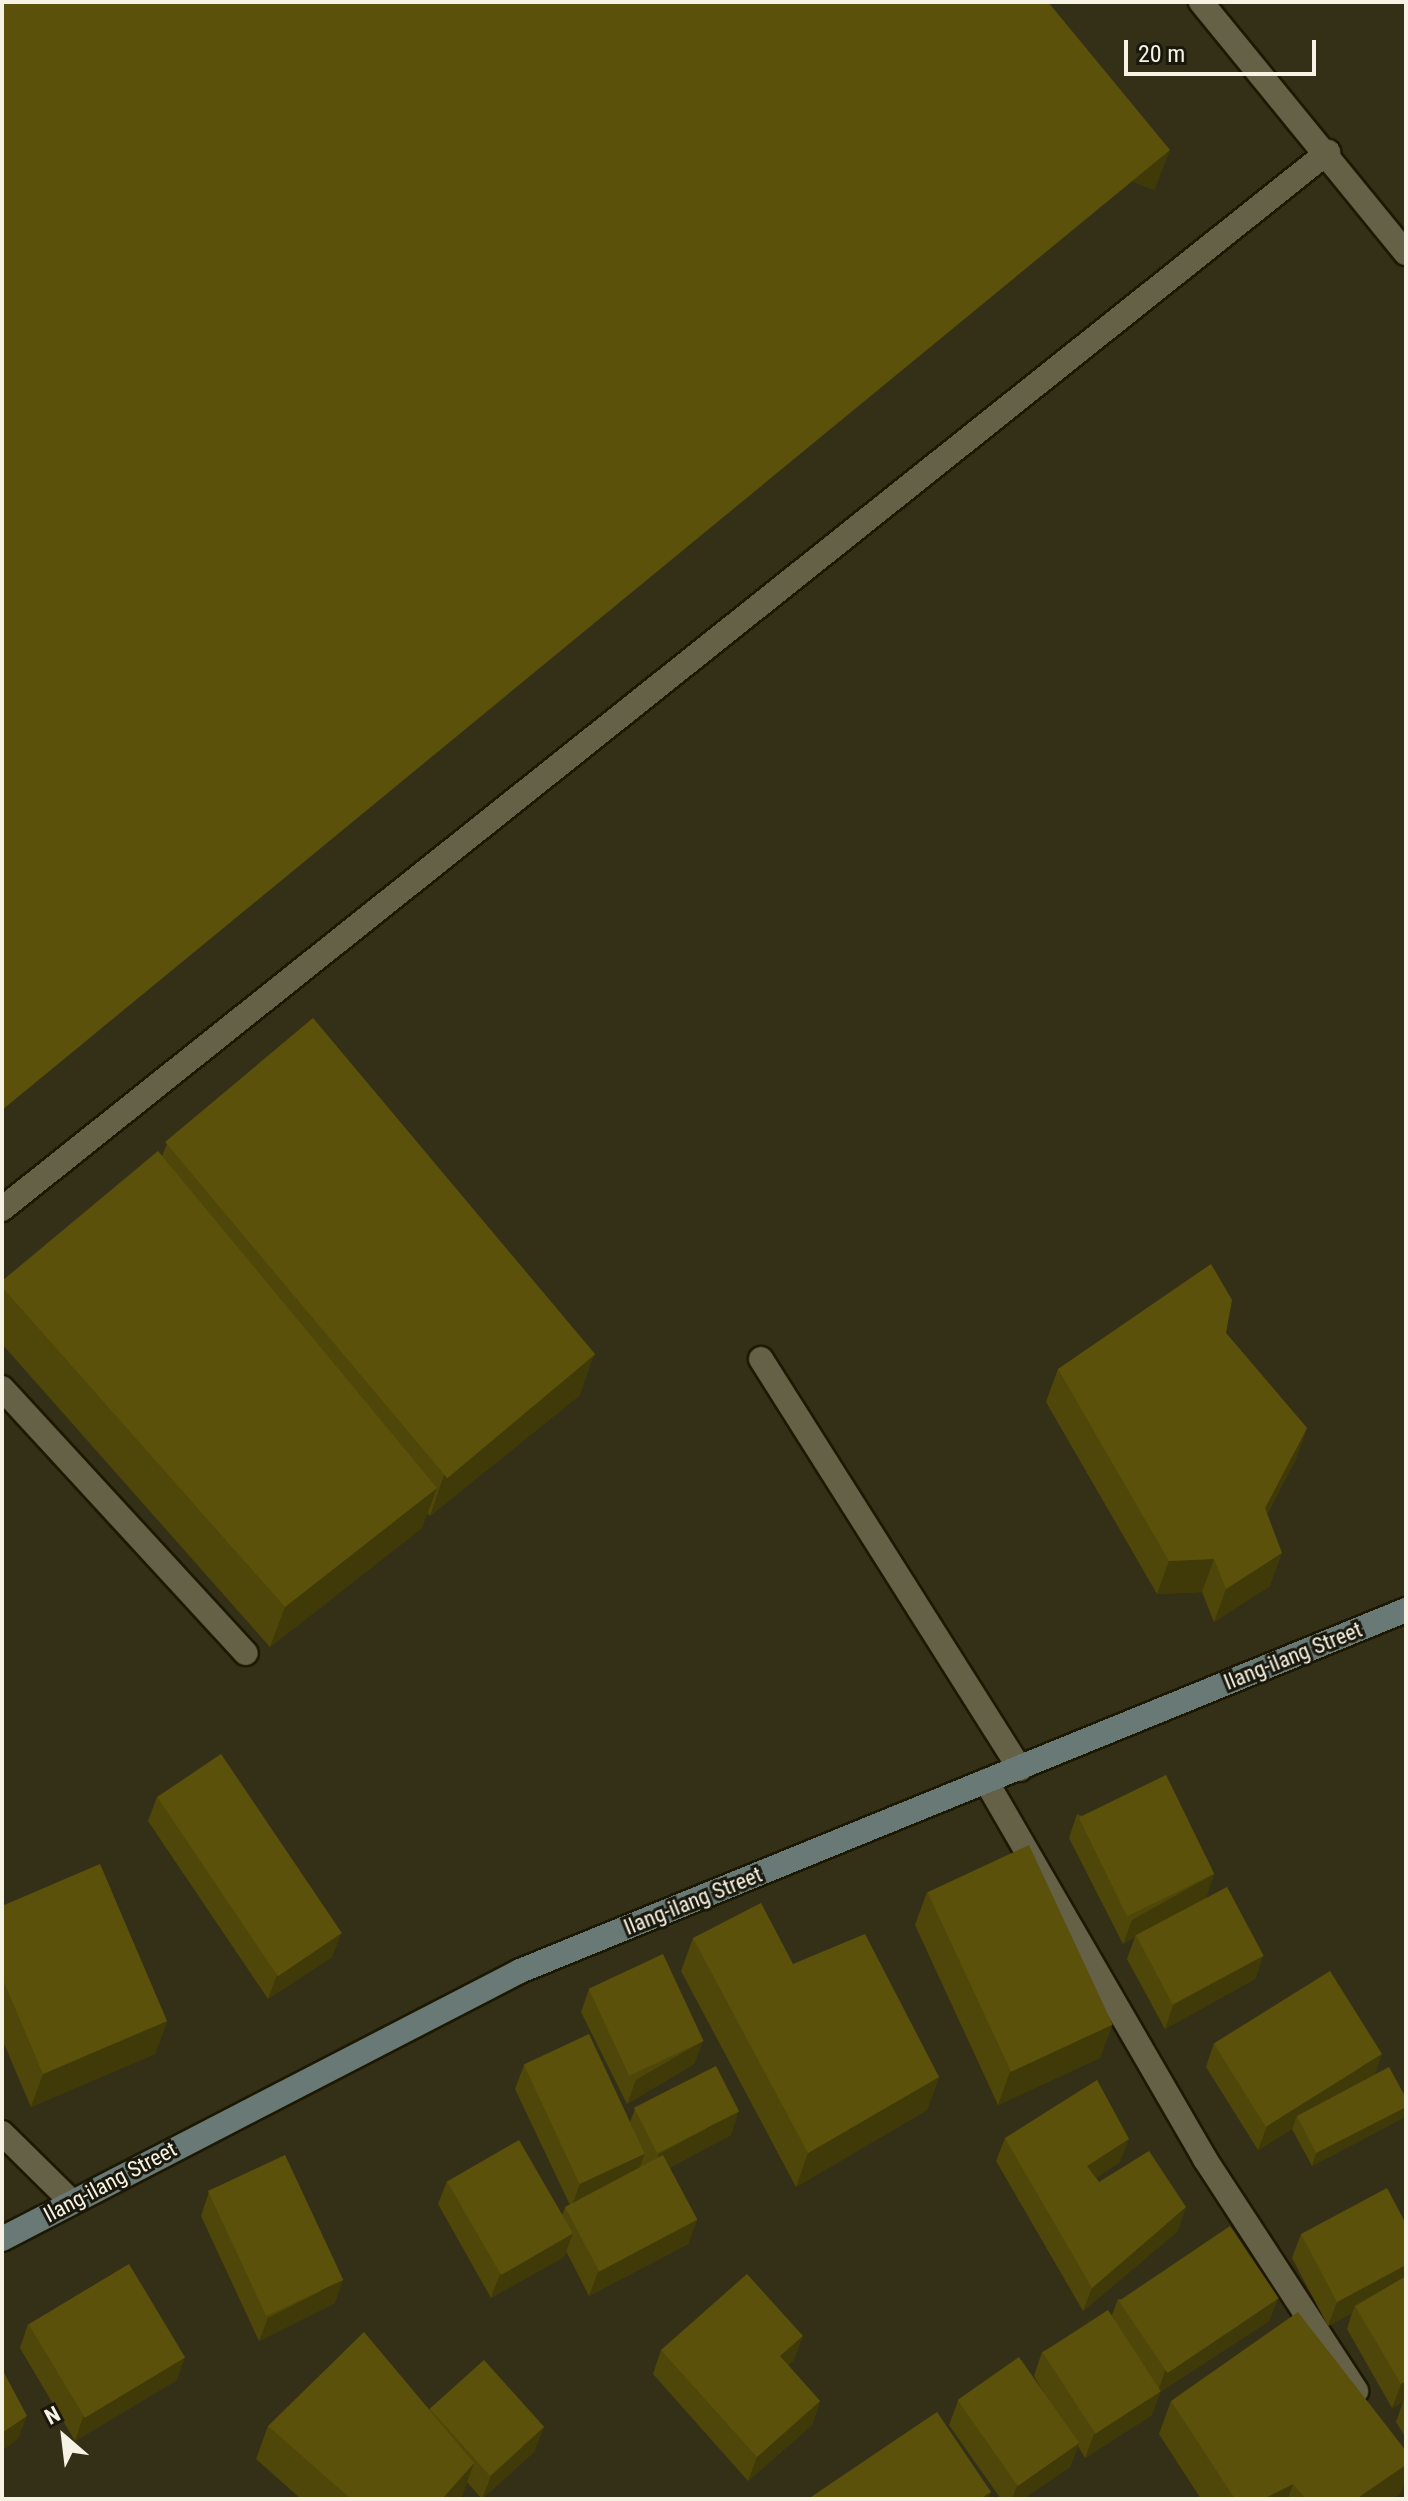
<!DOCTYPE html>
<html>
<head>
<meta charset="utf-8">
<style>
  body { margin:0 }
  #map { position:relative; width:1408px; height:2501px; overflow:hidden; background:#343018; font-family:"Roboto Condensed",sans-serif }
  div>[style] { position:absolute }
  .roads { filter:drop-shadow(2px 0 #1c1802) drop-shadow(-2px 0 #1c1802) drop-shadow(0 2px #1c1802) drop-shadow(0 -2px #1c1802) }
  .lane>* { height:24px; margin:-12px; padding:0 12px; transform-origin:12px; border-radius:12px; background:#656147 }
  .street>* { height:24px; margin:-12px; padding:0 12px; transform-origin:12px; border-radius:12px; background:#656147 }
  .secondary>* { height:24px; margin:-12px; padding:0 12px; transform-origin:12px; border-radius:12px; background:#697975 }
  .wall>* { inset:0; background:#4f4609 }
  .shaded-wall>* { inset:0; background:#403908; transform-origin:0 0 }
  .building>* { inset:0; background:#5c510b; transform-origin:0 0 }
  span { translate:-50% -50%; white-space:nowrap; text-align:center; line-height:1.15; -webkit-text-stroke:6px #1a180d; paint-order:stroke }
  .street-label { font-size:22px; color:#f6f3e4 }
  .frame { position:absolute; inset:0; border:4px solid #f6f3e4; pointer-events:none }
  .north { position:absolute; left:24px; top:2397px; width:80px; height:80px; -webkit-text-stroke:6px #1a180d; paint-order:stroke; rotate:332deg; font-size:22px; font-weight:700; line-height:32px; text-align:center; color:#f6f3e4 }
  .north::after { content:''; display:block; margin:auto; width:28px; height:36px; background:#f6f3e4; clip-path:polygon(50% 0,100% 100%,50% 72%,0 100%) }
  .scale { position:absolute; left:1124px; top:40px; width:192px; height:36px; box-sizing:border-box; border:4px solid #f6f3e4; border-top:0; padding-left:10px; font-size:24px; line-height:28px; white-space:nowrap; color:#f6f3e4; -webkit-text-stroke:6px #1a180d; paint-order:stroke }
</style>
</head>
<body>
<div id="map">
  <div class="roads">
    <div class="lane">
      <div style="left:1201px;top:2px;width:324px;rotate:50.8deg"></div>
      <div style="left:2px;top:1209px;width:1696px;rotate:-38.56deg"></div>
      <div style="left:761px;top:1359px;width:485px;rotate:57.7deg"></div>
      <div style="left:2px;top:1388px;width:360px;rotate:47.4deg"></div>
    </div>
    <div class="street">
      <div style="left:986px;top:1781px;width:437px;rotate:59.9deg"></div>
      <div style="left:1205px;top:2159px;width:277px;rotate:56.9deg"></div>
      <div style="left:2px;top:2133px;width:97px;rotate:44.6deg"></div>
    </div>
    <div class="secondary">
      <div style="left:2px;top:2239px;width:583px;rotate:-27.36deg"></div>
      <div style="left:520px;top:1971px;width:957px;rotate:-22.17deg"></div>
    </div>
  </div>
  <div class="wall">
    <div style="clip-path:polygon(167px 1144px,580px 1395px,430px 1516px,427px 1513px,422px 1528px,270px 1647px,2px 1344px,2px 1281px,162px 1156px)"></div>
    <div style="clip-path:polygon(1226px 1333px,1307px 1428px,1295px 1461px,1267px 1514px,1270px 1586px,1214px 1622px,1202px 1592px,1157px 1594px,1046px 1402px,1058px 1369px)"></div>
    <div style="clip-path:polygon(157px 1797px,341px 1933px,332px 1957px,268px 1999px,148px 1821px)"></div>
    <div style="clip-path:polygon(1077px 1814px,1214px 1874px,1206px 1898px,1263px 1956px,1255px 1979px,1165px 2029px,1127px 1959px,1135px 1937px,1123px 1944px,1069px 1838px)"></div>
    <div style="clip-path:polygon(927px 1892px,1112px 2025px,1100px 2058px,998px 2105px,915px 1925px)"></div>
    <div style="clip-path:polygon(2px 1906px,167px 2021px,155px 2054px,31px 2107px,2px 2039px)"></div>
    <div style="clip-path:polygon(693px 1938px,793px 1964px,939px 2077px,927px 2110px,796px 2187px,681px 1971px)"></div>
    <div style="clip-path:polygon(589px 1989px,703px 2041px,694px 2064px,627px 2104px,581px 2012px)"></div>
    <div style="clip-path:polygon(1214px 2043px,1375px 2074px,1406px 2098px,1405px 2117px,1312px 2166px,1292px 2129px,1258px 2150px,1206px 2067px)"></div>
    <div style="clip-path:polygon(524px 2065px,630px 2122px,635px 2109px,731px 2135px,669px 2168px,697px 2220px,688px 2244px,589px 2296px,566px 2251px,564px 2257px,491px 2298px,438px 2204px,447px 2181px,562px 2215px,565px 2208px,570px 2205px,515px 2089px)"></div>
    <div style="clip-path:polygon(1005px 2138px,1120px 2162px,1096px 2178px,1099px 2182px,1178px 2231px,1083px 2311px,996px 2161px)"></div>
    <div style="clip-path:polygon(209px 2192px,335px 2303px,259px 2341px,201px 2216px)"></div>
    <div style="clip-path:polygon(1406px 2224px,1406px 2438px,1396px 2422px,1403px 2402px,1392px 2408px,1347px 2329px,1352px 2313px,1328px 2326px,1292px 2258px,1301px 2234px)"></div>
    <div style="clip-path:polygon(1278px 2298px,1269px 2321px,1160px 2392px,1152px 2415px,1085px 2458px,1078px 2446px,1070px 2467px,1023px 2499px,1001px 2499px,949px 2425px,958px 2401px,1047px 2398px,1034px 2376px,1042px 2352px,1112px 2315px,1118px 2299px)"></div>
    <div style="clip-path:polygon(28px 2324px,177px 2380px,75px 2441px,20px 2348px)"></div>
    <div style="clip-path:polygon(661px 2350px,794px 2360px,788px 2365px,820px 2401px,812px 2425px,748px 2481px,653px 2374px)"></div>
    <div style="clip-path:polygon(1171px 2401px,1401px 2493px,1392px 2499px,1201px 2499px,1159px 2434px)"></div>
    <div style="clip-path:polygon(429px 2409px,535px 2451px,482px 2499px,467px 2482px,462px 2496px,459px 2499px,301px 2499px,256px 2459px,268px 2426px)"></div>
  </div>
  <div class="shaded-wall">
    <div style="left:1170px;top:150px;width:43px;height:1512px;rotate:111deg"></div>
    <div style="clip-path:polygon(594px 1355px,580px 1395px,430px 1516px,444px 1475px)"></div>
    <div style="clip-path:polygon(1307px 1428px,1295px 1461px,1252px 1541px,1265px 1508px)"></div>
    <div style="clip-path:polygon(437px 1488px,422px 1528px,270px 1647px,285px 1607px)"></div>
    <div style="clip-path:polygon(1282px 1553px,1270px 1586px,1214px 1622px,1226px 1589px)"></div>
    <div style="clip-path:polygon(1214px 1559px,1202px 1592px,1157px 1594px,1169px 1561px)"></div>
    <div style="clip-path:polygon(1214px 1874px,1206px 1898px,1136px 1935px,1135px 1937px,1123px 1944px,1132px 1920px)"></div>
    <div style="clip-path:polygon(341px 1933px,332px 1957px,268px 1999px,277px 1975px)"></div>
    <div style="clip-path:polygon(1263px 1956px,1255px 1979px,1165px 2029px,1173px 2005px)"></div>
    <div style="clip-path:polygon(167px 2021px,155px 2054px,31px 2107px,43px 2074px)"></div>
    <div style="clip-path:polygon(1112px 2025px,1100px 2058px,998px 2105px,1010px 2072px)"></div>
    <div style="clip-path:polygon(703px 2041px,694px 2064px,627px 2104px,636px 2080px)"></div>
    <div style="clip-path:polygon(1382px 2054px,1374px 2078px,1297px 2116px,1292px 2129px,1258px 2150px,1267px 2126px)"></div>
    <div style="clip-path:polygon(939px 2077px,927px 2110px,796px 2187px,808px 2153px)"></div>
    <div style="clip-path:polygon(1406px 2107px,1405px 2117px,1312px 2166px,1316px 2153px)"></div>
    <div style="clip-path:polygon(739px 2111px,731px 2135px,650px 2178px,659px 2154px)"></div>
    <div style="clip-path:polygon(1129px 2139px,1120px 2162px,1079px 2189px,1087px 2166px)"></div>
    <div style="clip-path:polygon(645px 2153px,636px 2177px,571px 2208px,580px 2184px)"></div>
    <div style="clip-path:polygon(1186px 2207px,1178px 2231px,1083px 2311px,1092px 2288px)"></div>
    <div style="clip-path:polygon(697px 2220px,688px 2244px,589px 2296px,598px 2272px)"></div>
    <div style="clip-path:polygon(573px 2233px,564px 2257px,491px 2298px,500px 2274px)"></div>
    <div style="clip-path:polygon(1406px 2265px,1406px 2285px,1355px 2306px,1352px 2313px,1328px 2326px,1337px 2302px)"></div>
    <div style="clip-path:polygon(343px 2280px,335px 2303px,259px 2341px,268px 2318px)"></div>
    <div style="clip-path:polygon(1278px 2298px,1269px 2321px,1160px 2392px,1152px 2415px,1085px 2458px,1094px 2434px,1157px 2394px,1165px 2371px)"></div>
    <div style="clip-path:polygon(803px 2336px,794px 2360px,772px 2380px,780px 2356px)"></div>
    <div style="clip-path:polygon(185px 2357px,177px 2380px,75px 2441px,83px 2417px)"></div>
    <div style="clip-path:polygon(1406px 2381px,1406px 2400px,1404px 2398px,1403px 2402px,1392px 2408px,1401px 2384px)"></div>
    <div style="clip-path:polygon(820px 2401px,812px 2425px,748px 2481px,757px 2457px)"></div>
    <div style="clip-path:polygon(27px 2416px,18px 2439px,2px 2451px,2px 2433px)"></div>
    <div style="clip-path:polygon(544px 2427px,535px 2451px,482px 2499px,491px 2476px)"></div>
    <div style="clip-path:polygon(1079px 2443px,1070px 2467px,1023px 2499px,1012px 2499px,1017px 2486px)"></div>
    <div style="clip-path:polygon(474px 2463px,462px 2496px,459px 2499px,442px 2499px)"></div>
    <div style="clip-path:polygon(1406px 2465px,1406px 2479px,1401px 2493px,1392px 2499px,1356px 2499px)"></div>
    <div style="clip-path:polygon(1293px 2484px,1288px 2499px,1263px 2499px)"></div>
    <div style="clip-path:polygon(991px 2492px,988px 2499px,980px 2499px)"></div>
  </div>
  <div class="building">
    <div style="clip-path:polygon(2px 2px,1048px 2px,1170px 150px,2px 1110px)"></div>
    <div style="left:313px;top:1018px;width:439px;height:193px;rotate:50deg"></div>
    <div style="clip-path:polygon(158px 1151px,437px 1488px,285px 1607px,2px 1287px,2px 1281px)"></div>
    <div style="clip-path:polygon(1211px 1264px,1232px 1300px,1226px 1333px,1307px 1428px,1265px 1508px,1282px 1553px,1226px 1589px,1214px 1559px,1169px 1561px,1058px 1369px)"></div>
    <div style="left:221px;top:1754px;width:216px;height:77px;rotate:56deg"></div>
    <div style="left:1166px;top:1775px;width:110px;height:97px;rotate:64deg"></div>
    <div style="left:1029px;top:1845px;width:198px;height:112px;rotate:65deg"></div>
    <div style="clip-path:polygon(100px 1864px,167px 2021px,43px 2074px,2px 1977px,2px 1906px)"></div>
    <div style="left:1227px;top:1887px;width:78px;height:103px;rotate:62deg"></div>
    <div style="clip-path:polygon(761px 1903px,793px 1964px,865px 1934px,939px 2077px,808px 2153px,693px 1938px)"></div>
    <div style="left:663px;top:1954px;width:96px;height:82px;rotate:65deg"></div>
    <div style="left:1330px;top:1971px;width:98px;height:137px;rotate:58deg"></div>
    <div style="left:589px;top:2034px;width:132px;height:72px;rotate:65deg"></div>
    <div style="left:716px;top:2066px;width:51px;height:92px;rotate:63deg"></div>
    <div style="clip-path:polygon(1389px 2067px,1406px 2098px,1406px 2107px,1316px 2153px,1297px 2116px)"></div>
    <div style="clip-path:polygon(1097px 2080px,1129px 2139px,1087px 2166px,1099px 2182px,1149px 2151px,1186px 2207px,1092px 2288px,1005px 2138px)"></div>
    <div style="left:519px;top:2140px;width:108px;height:83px;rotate:60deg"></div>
    <div style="left:285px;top:2155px;width:138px;height:85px;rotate:65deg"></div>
    <div style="left:663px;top:2155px;width:73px;height:111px;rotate:62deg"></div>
    <div style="clip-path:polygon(1387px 2188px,1406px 2224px,1406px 2265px,1337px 2302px,1301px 2234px)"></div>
    <div style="left:1230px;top:2226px;width:87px;height:134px;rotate:56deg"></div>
    <div style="left:129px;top:2264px;width:109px;height:117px;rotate:59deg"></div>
    <div style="clip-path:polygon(747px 2274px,803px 2336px,780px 2356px,820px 2401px,757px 2457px,661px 2350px)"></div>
    <div style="clip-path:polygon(1406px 2276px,1406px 2381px,1401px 2384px,1355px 2306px)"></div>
    <div style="left:1108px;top:2310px;width:97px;height:78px;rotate:57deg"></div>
    <div style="clip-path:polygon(1298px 2312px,1406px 2451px,1406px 2465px,1356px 2499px,1306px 2499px,1293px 2484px,1263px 2499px,1235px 2499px,1171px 2401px)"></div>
    <div style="clip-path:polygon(364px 2332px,474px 2463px,442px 2499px,351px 2499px,268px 2426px)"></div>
    <div style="left:1019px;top:2357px;width:105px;height:75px;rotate:55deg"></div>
    <div style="left:484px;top:2360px;width:90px;height:73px;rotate:48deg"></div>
    <div style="clip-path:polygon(2px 2369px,27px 2416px,2px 2433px)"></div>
    <div style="clip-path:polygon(937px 2412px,991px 2492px,980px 2499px,808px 2499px)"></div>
  </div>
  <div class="street-label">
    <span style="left:1293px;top:1656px;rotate:-22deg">Ilang-ilang Street</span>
    <span style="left:693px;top:1901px;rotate:-22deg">Ilang-ilang Street</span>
    <span style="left:110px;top:2182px;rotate:-28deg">Ilang-ilang Street</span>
  </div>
  <div class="frame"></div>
  <div class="north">N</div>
  <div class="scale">20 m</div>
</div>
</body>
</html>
